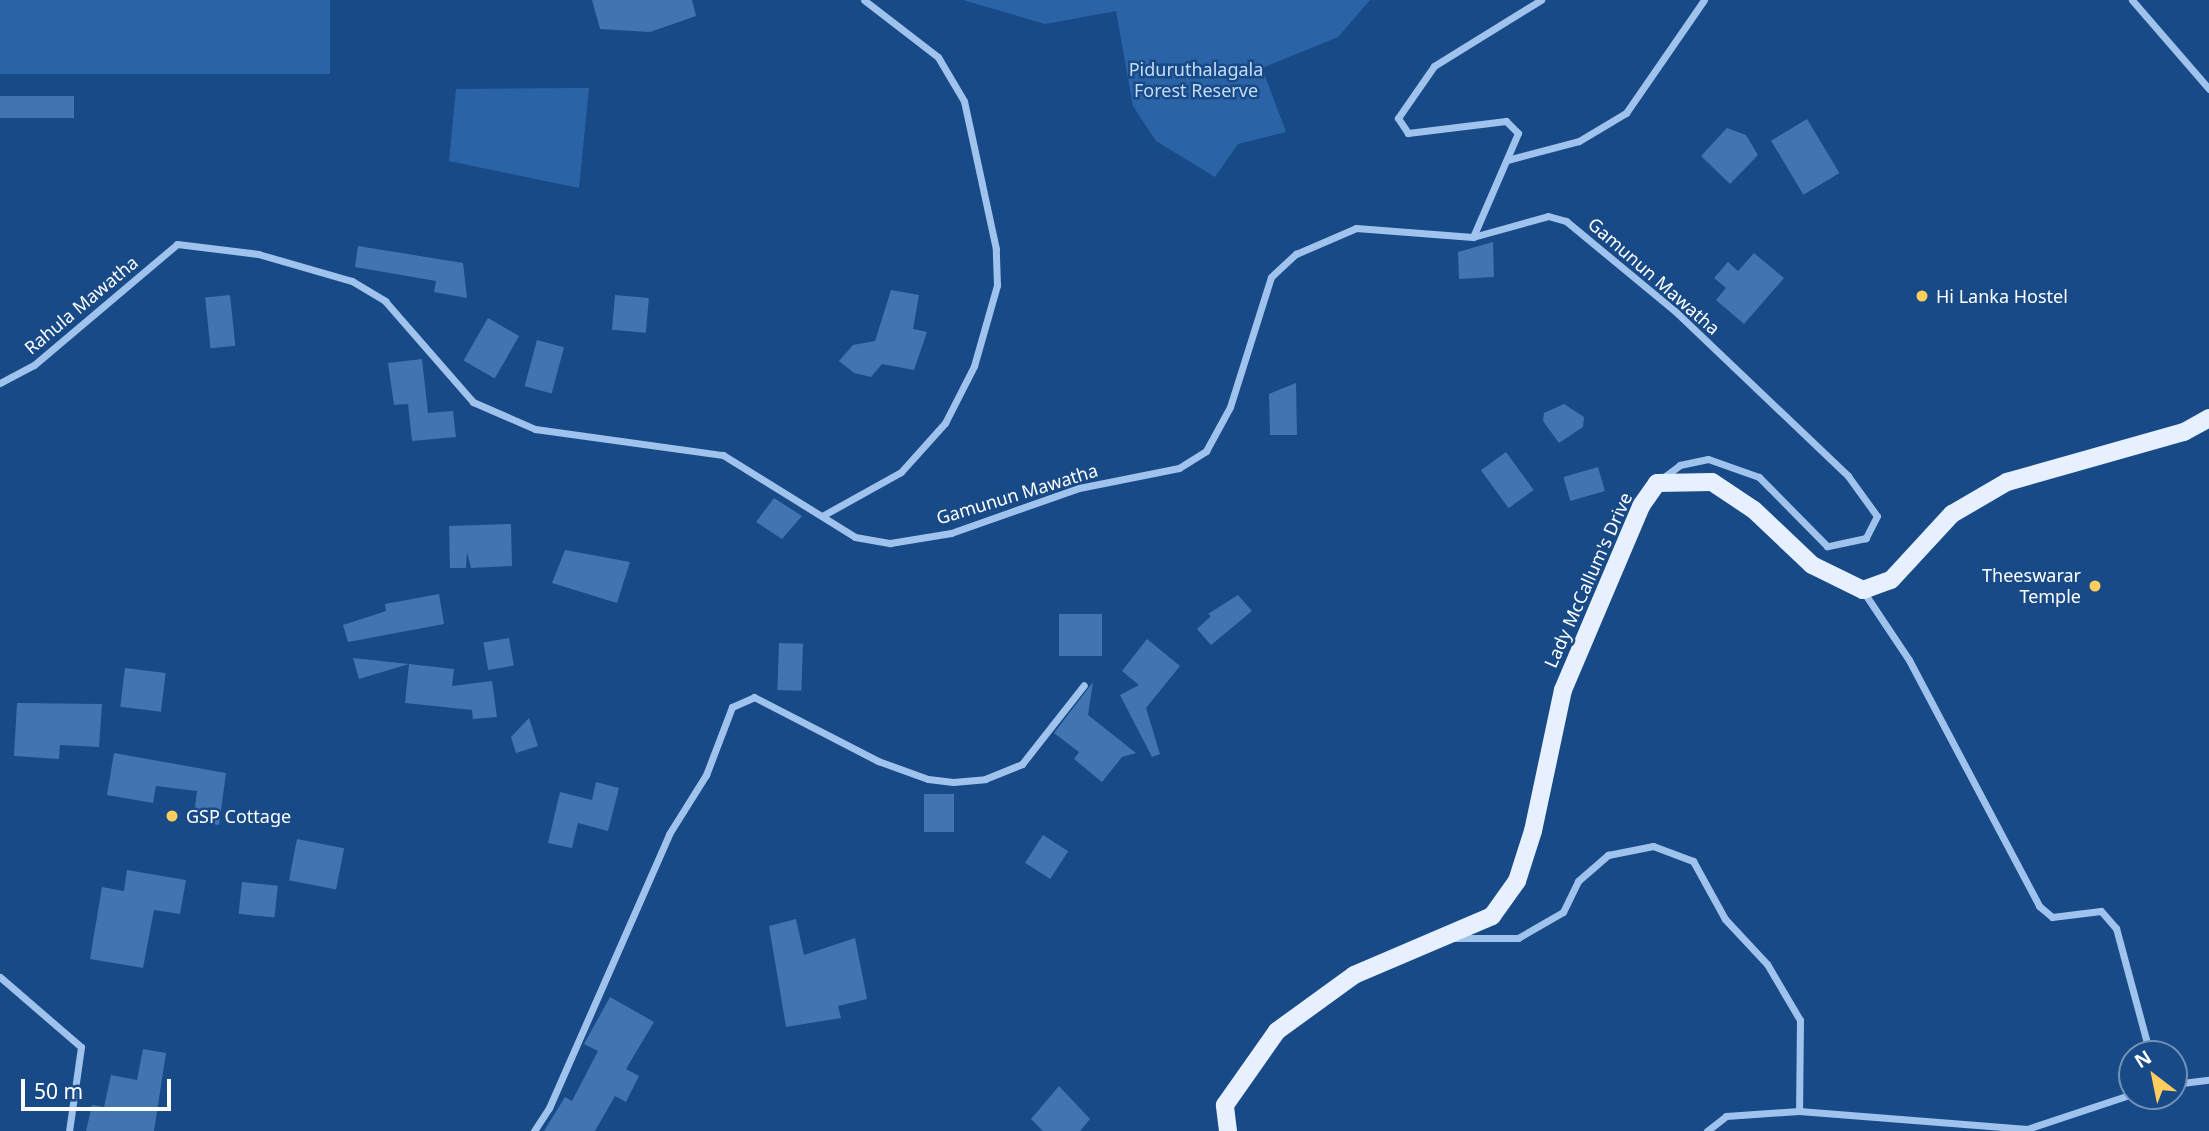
<!DOCTYPE html>
<html>
<head>
<meta charset="utf-8">
<style>
  body { margin:0 }
  #map { position:relative; width:2209px; height:1131px; overflow:hidden; background:#184a87; font-family:"Noto Sans",sans-serif }
  div>[style] { position:absolute }
  .green>* { inset:0; background:#2b64a6; transform-origin:0 0 }
  .building>* { inset:0; background:#4174b1; transform-origin:0 0 }
  .minor>* { height:7px; margin:-3.5px; padding:0 3.5px; transform-origin:3.5px; border-radius:3.5px; background:#a0c3ed }
  .primary>* { height:18px; margin:-9px; padding:0 9px; transform-origin:9px; border-radius:9px; background:#e6f0ff }
  .dots>* { width:19px; height:19px; translate:-50% -50%; box-sizing:border-box; border:4px solid #184a87; border-radius:50% }
  span { translate:-50% -50%; white-space:nowrap; text-align:center; line-height:1.15; -webkit-text-stroke:5px #184a87; paint-order:stroke }
  .park-label { font-size:18px; color:#c5ddfa }
  .street-label { font-size:18px; color:#fff }
  .poi-label { font-size:18px; color:#fff }
  .left { translate:0 -50%; text-align:left }
  .right { translate:-100% -50%; text-align:right }
  .north { position:absolute; left:2118px; top:1040px; width:70px; height:70px; box-sizing:border-box; background:#184a87; border:2px solid #7492b7; border-radius:50%; rotate:328deg; font-size:19px; font-weight:700; line-height:28px; text-align:center; color:#fff }
  .north::after { content:''; display:block; margin:auto; width:24px; height:32px; background:#ffce5c; clip-path:polygon(50% 0,100% 100%,50% 72%,0 100%) }
  .scale { position:absolute; left:21px; top:1079px; width:150px; height:32px; box-sizing:border-box; border:4px solid #fff; border-top:0; padding-left:9px; font-size:21px; line-height:24px; white-space:nowrap; color:#fff; -webkit-text-stroke:5px #184a87; paint-order:stroke }
</style>
</head>
<body>
<div id="map">
  <div class="green">
    <div style="left:0;top:0;width:330px;height:74px"></div>
    <div style="clip-path:polygon(963px 0,1370px 0,1338px 37px,1262px 68px,1286px 132px,1238px 144px,1215px 177px,1156px 141px,1133px 106px,1116px 11px,1045px 24px)"></div>
    <div style="clip-path:polygon(589px 88px,579px 188px,449px 161px,456px 89px)"></div>
  </div>
  <div class="building">
    <div style="clip-path:polygon(592px 0,692px 0,696px 16px,650px 32px,600px 29px)"></div>
    <div style="left:0;top:96px;width:74px;height:22px"></div>
    <div style="left:1807px;top:119px;width:63px;height:42px;rotate:59deg"></div>
    <div style="clip-path:polygon(1727px 128px,1746px 135px,1758px 155px,1730px 184px,1701px 156px)"></div>
    <div style="clip-path:polygon(1493px 242px,1494px 277px,1459px 279px,1458px 252px)"></div>
    <div style="clip-path:polygon(358px 246px,463px 263px,467px 298px,434px 292px,436px 281px,355px 267px)"></div>
    <div style="clip-path:polygon(1754px 253px,1784px 278px,1744px 324px,1716px 300px,1726px 288px,1714px 278px,1728px 262px,1738px 271px)"></div>
    <div style="clip-path:polygon(891px 290px,919px 295px,913px 329px,927px 332px,914px 370px,882px 364px,871px 377px,854px 373px,839px 361px,853px 345px,875px 341px)"></div>
    <div style="left:230px;top:295px;width:51px;height:25px;rotate:84deg"></div>
    <div style="left:615px;top:295px;width:34px;height:35px;rotate:5deg"></div>
    <div style="left:488px;top:318px;width:36px;height:49px;rotate:30deg"></div>
    <div style="left:537px;top:340px;width:28px;height:48px;rotate:15deg"></div>
    <div style="clip-path:polygon(422px 359px,428px 413px,453px 411px,456px 437px,412px 441px,408px 404px,394px 405px,388px 363px)"></div>
    <div style="clip-path:polygon(1296px 383px,1297px 435px,1270px 435px,1269px 394px)"></div>
    <div style="clip-path:polygon(1564px 404px,1584px 417px,1583px 427px,1559px 443px,1543px 421px,1544px 413px)"></div>
    <div style="left:1506px;top:452px;width:47px;height:31px;rotate:54deg"></div>
    <div style="left:1598px;top:467px;width:25px;height:36px;rotate:74deg"></div>
    <div style="clip-path:polygon(774px 498px,802px 516px,782px 539px,756px 522px)"></div>
    <div style="clip-path:polygon(511px 524px,512px 566px,471px 568px,467px 552px,466px 568px,450px 568px,449px 526px)"></div>
    <div style="clip-path:polygon(565px 550px,630px 562px,617px 603px,552px 583px)"></div>
    <div style="clip-path:polygon(439px 594px,444px 624px,348px 642px,343px 625px,386px 611px,385px 604px)"></div>
    <div style="clip-path:polygon(1238px 595px,1252px 611px,1211px 645px,1197px 629px,1211px 616px,1208px 614px)"></div>
    <div style="left:1059px;top:614px;width:43px;height:42px"></div>
    <div style="left:509px;top:638px;width:28px;height:26px;rotate:80deg"></div>
    <div style="clip-path:polygon(1147px 639px,1180px 666px,1146px 708px,1160px 754px,1152px 757px,1120px 695px,1139px 685px,1122px 671px)"></div>
    <div style="left:779px;top:643px;width:24px;height:47px;rotate:2deg"></div>
    <div style="clip-path:polygon(353px 658px,409px 664px,359px 679px)"></div>
    <div style="clip-path:polygon(409px 664px,454px 669px,452px 686px,492px 681px,497px 717px,473px 719px,472px 710px,405px 703px)"></div>
    <div style="left:125px;top:668px;width:41px;height:39px;rotate:7deg"></div>
    <div style="clip-path:polygon(1093px 682px,1088px 715px,1136px 753px,1122px 757px,1102px 782px,1074px 759px,1079px 752px,1054px 733px)"></div>
    <div style="clip-path:polygon(17px 703px,102px 704px,99px 747px,60px 745px,59px 759px,14px 756px)"></div>
    <div style="clip-path:polygon(529px 718px,538px 746px,516px 753px,511px 737px)"></div>
    <div style="clip-path:polygon(114px 753px,226px 773px,219px 825px,193px 822px,197px 791px,156px 786px,153px 803px,107px 795px)"></div>
    <div style="clip-path:polygon(596px 782px,619px 788px,608px 831px,578px 823px,572px 848px,548px 843px,560px 792px,592px 800px)"></div>
    <div style="left:924px;top:794px;width:30px;height:38px"></div>
    <div style="left:1043px;top:835px;width:30px;height:33px;rotate:33deg"></div>
    <div style="left:297px;top:839px;width:48px;height:42px;rotate:11deg"></div>
    <div style="clip-path:polygon(127px 870px,186px 880px,180px 914px,154px 910px,143px 968px,90px 959px,102px 887px,124px 891px)"></div>
    <div style="left:242px;top:882px;width:36px;height:32px;rotate:6deg"></div>
    <div style="clip-path:polygon(796px 919px,804px 955px,855px 938px,867px 999px,838px 1006px,841px 1018px,786px 1027px,769px 926px)"></div>
    <div style="clip-path:polygon(610px 997px,654px 1022px,626px 1069px,639px 1076px,626px 1102px,615px 1096px,595px 1131px,544px 1131px,565px 1097px,572px 1101px,598px 1051px,584px 1044px)"></div>
    <div style="clip-path:polygon(143px 1049px,166px 1053px,154px 1131px,86px 1131px,92px 1105px,104px 1107px,111px 1075px,137px 1080px)"></div>
    <div style="clip-path:polygon(1059px 1086px,1090px 1119px,1080px 1131px,1043px 1131px,1031px 1119px)"></div>
  </div>
  <div class="minor">
    <div style="left:2132px;top:0;width:118px;rotate:49.1deg"></div>
    <div style="left:1507px;top:160px;width:74px;rotate:-14.8deg"></div>
    <div style="left:1579px;top:141px;width:55px;rotate:-30.8deg"></div>
    <div style="left:1626px;top:113px;width:137px;rotate:-55.4deg"></div>
    <div style="left:1473px;top:237px;width:113px;rotate:-66.6deg"></div>
    <div style="left:1518px;top:133px;width:17px;rotate:-135deg"></div>
    <div style="left:1506px;top:121px;width:99px;rotate:173deg"></div>
    <div style="left:1408px;top:133px;width:18px;rotate:-124deg"></div>
    <div style="left:1398px;top:118px;width:63px;rotate:-55.3deg"></div>
    <div style="left:1434px;top:66px;width:126px;rotate:-31.7deg"></div>
    <div style="left:0;top:383px;width:38px;rotate:-28deg"></div>
    <div style="left:34px;top:365px;width:187px;rotate:-40.2deg"></div>
    <div style="left:177px;top:244px;width:82px;rotate:7deg"></div>
    <div style="left:258px;top:254px;width:98px;rotate:16deg"></div>
    <div style="left:352px;top:281px;width:39px;rotate:31deg"></div>
    <div style="left:385px;top:301px;width:134px;rotate:48.9deg"></div>
    <div style="left:473px;top:402px;width:68px;rotate:23.5deg"></div>
    <div style="left:535px;top:429px;width:190px;rotate:7.9deg"></div>
    <div style="left:723px;top:455px;width:155px;rotate:31.8deg"></div>
    <div style="left:855px;top:537px;width:36px;rotate:10deg"></div>
    <div style="left:890px;top:543px;width:62px;rotate:-9.3deg"></div>
    <div style="left:951px;top:533px;width:136px;rotate:-19.4deg"></div>
    <div style="left:1079px;top:488px;width:102px;rotate:-11.3deg"></div>
    <div style="left:1179px;top:468px;width:32px;rotate:-32deg"></div>
    <div style="left:1206px;top:451px;width:50px;rotate:-61.4deg"></div>
    <div style="left:1230px;top:407px;width:136px;rotate:-72.5deg"></div>
    <div style="left:1271px;top:277px;width:34px;rotate:-43deg"></div>
    <div style="left:1296px;top:254px;width:65px;rotate:-23.4deg"></div>
    <div style="left:1356px;top:228px;width:117px;rotate:4.4deg"></div>
    <div style="left:1473px;top:237px;width:78px;rotate:-15.6deg"></div>
    <div style="left:1548px;top:216px;width:19px;rotate:16deg"></div>
    <div style="left:1566px;top:221px;width:143px;rotate:39.6deg"></div>
    <div style="left:1676px;top:312px;width:238px;rotate:43.6deg"></div>
    <div style="left:1848px;top:476px;width:49px;rotate:54.1deg"></div>
    <div style="left:1877px;top:516px;width:25px;rotate:117deg"></div>
    <div style="left:1866px;top:538px;width:40px;rotate:168deg"></div>
    <div style="left:1827px;top:546px;width:97px;rotate:-134.6deg"></div>
    <div style="left:1759px;top:477px;width:54px;rotate:-160.6deg"></div>
    <div style="left:1708px;top:459px;width:29px;rotate:168deg"></div>
    <div style="left:1680px;top:465px;width:21px;rotate:143deg"></div>
    <div style="left:822px;top:516px;width:90px;rotate:-29.1deg"></div>
    <div style="left:901px;top:472px;width:66px;rotate:-48.1deg"></div>
    <div style="left:945px;top:423px;width:64px;rotate:-63deg"></div>
    <div style="left:974px;top:366px;width:84px;rotate:-74.1deg"></div>
    <div style="left:997px;top:285px;width:36px;rotate:-92deg"></div>
    <div style="left:996px;top:249px;width:151px;rotate:-102.2deg"></div>
    <div style="left:964px;top:101px;width:51px;rotate:-120.6deg"></div>
    <div style="left:938px;top:57px;width:93px;rotate:-142.4deg"></div>
    <div style="left:1863px;top:591px;width:83px;rotate:56.3deg"></div>
    <div style="left:1909px;top:660px;width:278px;rotate:62.1deg"></div>
    <div style="left:2039px;top:906px;width:17px;rotate:40deg"></div>
    <div style="left:2052px;top:917px;width:49px;rotate:-7deg"></div>
    <div style="left:2101px;top:911px;width:23px;rotate:49deg"></div>
    <div style="left:2116px;top:928px;width:131px;rotate:74.9deg"></div>
    <div style="left:1455px;top:938px;width:63px"></div>
    <div style="left:1518px;top:938px;width:52px;rotate:-30deg"></div>
    <div style="left:1563px;top:912px;width:34px;rotate:-64deg"></div>
    <div style="left:1578px;top:881px;width:40px;rotate:-41deg"></div>
    <div style="left:1608px;top:855px;width:46px;rotate:-11.3deg"></div>
    <div style="left:1653px;top:846px;width:43px;rotate:20.6deg"></div>
    <div style="left:1693px;top:861px;width:66px;rotate:61.1deg"></div>
    <div style="left:1725px;top:919px;width:62px;rotate:47deg"></div>
    <div style="left:1767px;top:964px;width:65px;rotate:59.5deg"></div>
    <div style="left:1800px;top:1020px;width:91px;rotate:90.6deg"></div>
    <div style="left:0;top:977px;width:107px;rotate:40.8deg"></div>
    <div style="left:81px;top:1047px;width:85px;rotate:98.1deg"></div>
    <div style="left:2174px;top:1084px;width:35px;rotate:-7deg"></div>
    <div style="left:534px;top:1131px;width:27px;rotate:-57deg"></div>
    <div style="left:549px;top:1108px;width:299px;rotate:-66.3deg"></div>
    <div style="left:669px;top:834px;width:70px;rotate:-57.9deg"></div>
    <div style="left:706px;top:775px;width:73px;rotate:-69.1deg"></div>
    <div style="left:732px;top:707px;width:24px;rotate:-24deg"></div>
    <div style="left:754px;top:697px;width:140px;rotate:27.3deg"></div>
    <div style="left:878px;top:761px;width:53px;rotate:19.8deg"></div>
    <div style="left:928px;top:779px;width:25px;rotate:7deg"></div>
    <div style="left:953px;top:782px;width:32px;rotate:-5deg"></div>
    <div style="left:985px;top:779px;width:40px;rotate:-22deg"></div>
    <div style="left:1022px;top:764px;width:100px;rotate:-51.9deg"></div>
    <div style="left:1707px;top:1131px;width:24px;rotate:-38deg"></div>
    <div style="left:1726px;top:1116px;width:73px;rotate:-3.9deg"></div>
    <div style="left:1799px;top:1111px;width:229px;rotate:4.5deg"></div>
    <div style="left:2027px;top:1129px;width:111px;rotate:-18.4deg"></div>
  </div>
  <div class="primary">
    <div style="left:1228px;top:1131px;width:26px;rotate:-97deg"></div>
    <div style="left:1225px;top:1105px;width:90px;rotate:-54.9deg"></div>
    <div style="left:1277px;top:1031px;width:95px;rotate:-36deg"></div>
    <div style="left:1354px;top:975px;width:150px;rotate:-23.1deg"></div>
    <div style="left:1492px;top:916px;width:43px;rotate:-54.5deg"></div>
    <div style="left:1517px;top:881px;width:52px;rotate:-72.3deg"></div>
    <div style="left:1533px;top:831px;width:144px;rotate:-78deg"></div>
    <div style="left:1563px;top:690px;width:200px;rotate:-67deg"></div>
    <div style="left:1641px;top:506px;width:28px;rotate:-55deg"></div>
    <div style="left:1657px;top:483px;width:55px;rotate:-1deg"></div>
    <div style="left:1712px;top:482px;width:50px;rotate:33.7deg"></div>
    <div style="left:1754px;top:510px;width:80px;rotate:43.5deg"></div>
    <div style="left:1812px;top:565px;width:57px;rotate:26.1deg"></div>
    <div style="left:1863px;top:590px;width:30px;rotate:-20deg"></div>
    <div style="left:1891px;top:580px;width:90px;rotate:-47.3deg"></div>
    <div style="left:1952px;top:514px;width:64px;rotate:-30.2deg"></div>
    <div style="left:2007px;top:482px;width:184px;rotate:-15.8deg"></div>
    <div style="left:2184px;top:432px;width:29px;rotate:-29deg"></div>
  </div>
  <div class="dots">
    <div style="left:1922px;top:296px;background:#ffce5c"></div>
    <div style="left:2095px;top:586px;background:#ffce5c"></div>
    <div style="left:172px;top:816px;background:#ffce5c"></div>
  </div>
  <div class="park-label">
    <span style="left:1196px;top:80px">Piduruthalagala<br>Forest Reserve</span>
  </div>
  <div class="street-label">
    <span style="left:1654px;top:276px;rotate:41deg">Gamunun Mawatha</span>
    <span style="left:81px;top:305px;rotate:-40deg">Rahula Mawatha</span>
    <span style="left:1017px;top:494px;rotate:-17deg">Gamunun Mawatha</span>
    <span style="left:1588px;top:580px;rotate:-66deg">Lady McCallum's Drive</span>
  </div>
  <div class="poi-label">
    <span class="left" style="left:1936px;top:296px">Hi Lanka Hostel</span>
    <span class="right" style="left:2081px;top:586px">Theeswarar<br>Temple</span>
    <span class="left" style="left:186px;top:816px">GSP Cottage</span>
  </div>
  <div class="north">N</div>
  <div class="scale">50 m</div>
</div>
</body>
</html>
